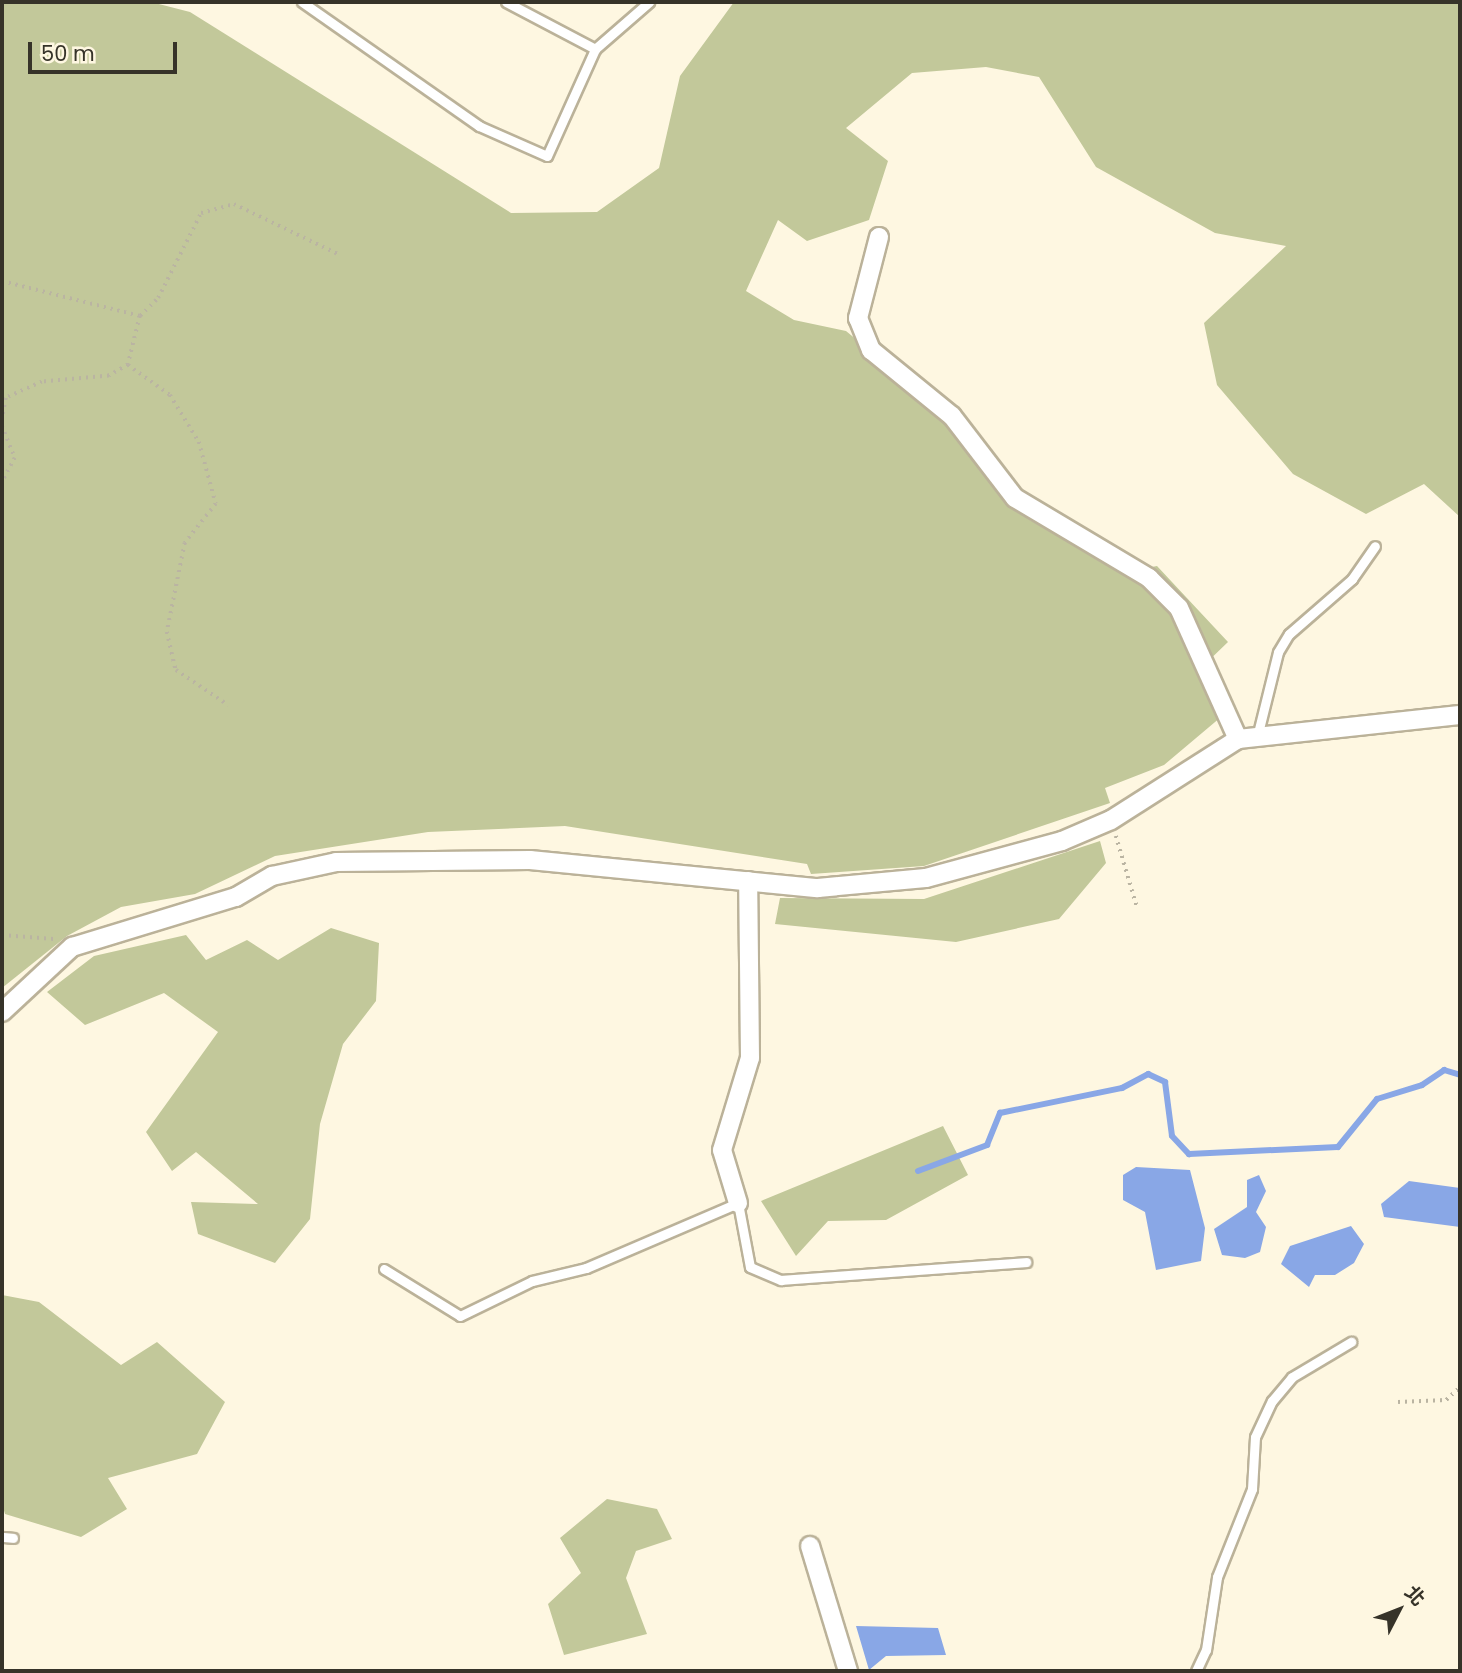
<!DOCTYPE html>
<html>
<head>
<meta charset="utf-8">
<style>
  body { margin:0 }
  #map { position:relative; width:1462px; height:1673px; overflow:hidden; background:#fef7e1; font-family:Poppins,"Noto Sans TC",sans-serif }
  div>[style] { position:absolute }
  .green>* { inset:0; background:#c2c89a }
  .water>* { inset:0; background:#89a7e6 }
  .stream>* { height:6px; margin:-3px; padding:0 3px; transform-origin:3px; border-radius:3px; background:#89a7e6 }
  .path>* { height:3.5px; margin-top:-1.75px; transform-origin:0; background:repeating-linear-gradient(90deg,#bab4a2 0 2px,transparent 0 7px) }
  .roads { filter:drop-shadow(2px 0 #bbb299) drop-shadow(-2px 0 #bbb299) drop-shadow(0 2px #bbb299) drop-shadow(0 -2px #bbb299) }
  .service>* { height:9px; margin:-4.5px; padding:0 4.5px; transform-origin:4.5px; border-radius:4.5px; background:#fff }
  .minor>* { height:18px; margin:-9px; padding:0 9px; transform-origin:9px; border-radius:9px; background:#fff }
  span { translate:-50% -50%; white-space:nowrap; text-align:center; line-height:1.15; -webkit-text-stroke:7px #fef7e1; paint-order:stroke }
  .frame { position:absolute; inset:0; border:4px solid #363329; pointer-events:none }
  .north { position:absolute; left:1364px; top:1575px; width:70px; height:70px; -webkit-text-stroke:5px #fef7e1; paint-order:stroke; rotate:48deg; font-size:19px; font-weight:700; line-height:28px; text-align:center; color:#363329 }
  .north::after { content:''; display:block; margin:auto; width:24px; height:32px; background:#363329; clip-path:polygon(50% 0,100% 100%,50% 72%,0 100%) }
  .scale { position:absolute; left:28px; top:42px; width:149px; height:32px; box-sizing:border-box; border:4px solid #363329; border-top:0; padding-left:9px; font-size:21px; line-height:24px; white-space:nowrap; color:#363329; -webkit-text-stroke:5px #fef7e1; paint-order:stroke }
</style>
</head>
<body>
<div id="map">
  <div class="green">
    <div style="clip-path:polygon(2px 2px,151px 2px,190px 12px,511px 213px,597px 212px,659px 168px,680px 76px,734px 2px,1460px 2px,1460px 517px,1424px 484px,1366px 514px,1293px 474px,1217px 385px,1204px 323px,1286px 246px,1215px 233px,1096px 167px,1039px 77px,986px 67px,912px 73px,846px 128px,888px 161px,869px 220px,807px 241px,778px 220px,746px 291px,794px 320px,846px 331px,938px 407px,1030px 520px,1125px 572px,1157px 566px,1228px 642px,1201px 668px,1221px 717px,1164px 765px,1105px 788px,1110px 803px,924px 866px,811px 874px,807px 864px,565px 826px,428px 832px,275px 856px,195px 894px,121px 907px,67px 936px,2px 988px)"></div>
    <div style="clip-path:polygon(1100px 841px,1106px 863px,1059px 919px,956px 942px,775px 924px,780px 898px,924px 899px)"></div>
    <div style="clip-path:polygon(331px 928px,379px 943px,376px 1001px,343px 1044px,320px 1124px,310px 1219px,275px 1263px,198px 1234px,191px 1202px,258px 1204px,196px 1152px,172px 1171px,146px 1132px,218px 1032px,164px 993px,85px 1025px,47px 992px,94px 956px,186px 935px,206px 960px,247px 940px,278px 960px)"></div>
    <div style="clip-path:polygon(943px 1126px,968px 1175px,886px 1220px,828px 1221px,796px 1256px,761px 1201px)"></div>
    <div style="clip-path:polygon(2px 1295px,39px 1302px,121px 1365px,157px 1342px,225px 1402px,197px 1454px,108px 1478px,127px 1509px,81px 1537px,5px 1514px,2px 1504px)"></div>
    <div style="clip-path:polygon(607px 1499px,657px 1509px,672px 1539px,636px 1551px,626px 1578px,647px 1634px,564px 1655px,548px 1604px,581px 1573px,560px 1538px)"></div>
  </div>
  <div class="water">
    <div style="clip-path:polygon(1136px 1167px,1190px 1170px,1205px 1228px,1201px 1261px,1156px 1270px,1145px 1212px,1123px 1200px,1123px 1175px)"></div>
    <div style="clip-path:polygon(1259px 1175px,1266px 1191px,1256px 1212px,1266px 1227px,1260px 1252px,1245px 1258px,1222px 1255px,1214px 1229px,1247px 1207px,1247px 1180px)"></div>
    <div style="clip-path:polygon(1409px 1181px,1460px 1188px,1460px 1227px,1384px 1217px,1381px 1204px)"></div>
    <div style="clip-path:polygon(1351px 1226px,1364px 1244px,1354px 1263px,1335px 1275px,1315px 1275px,1309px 1287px,1281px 1264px,1290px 1246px)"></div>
    <div style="clip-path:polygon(856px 1626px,938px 1628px,946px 1655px,886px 1656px,869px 1670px)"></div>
  </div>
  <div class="stream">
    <div style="left:918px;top:1171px;width:74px;rotate:-20.6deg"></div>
    <div style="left:987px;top:1145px;width:35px;rotate:-68deg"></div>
    <div style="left:1000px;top:1113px;width:125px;rotate:-11.6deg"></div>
    <div style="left:1122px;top:1088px;width:30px;rotate:-28deg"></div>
    <div style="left:1148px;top:1074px;width:19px;rotate:25deg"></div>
    <div style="left:1165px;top:1082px;width:54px;rotate:82.6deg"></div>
    <div style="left:1172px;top:1136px;width:25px;rotate:47deg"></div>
    <div style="left:1189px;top:1154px;width:149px;rotate:-2.7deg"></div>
    <div style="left:1338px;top:1147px;width:62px;rotate:-50.9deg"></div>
    <div style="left:1377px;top:1099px;width:47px;rotate:-17.3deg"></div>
    <div style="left:1422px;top:1085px;width:27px;rotate:-34deg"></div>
    <div style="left:1444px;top:1070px;width:17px;rotate:17deg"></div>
  </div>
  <div class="path">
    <div style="left:2px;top:281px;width:142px;rotate:14.2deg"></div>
    <div style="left:140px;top:316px;width:50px;rotate:103.8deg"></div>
    <div style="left:128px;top:365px;width:22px;rotate:150deg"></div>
    <div style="left:109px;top:376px;width:67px;rotate:174.9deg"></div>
    <div style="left:42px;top:382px;width:39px;rotate:156deg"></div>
    <div style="left:6px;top:398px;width:22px;rotate:100deg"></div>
    <div style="left:140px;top:316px;width:25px;rotate:-45deg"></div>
    <div style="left:158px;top:298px;width:95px;rotate:-63.2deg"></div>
    <div style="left:201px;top:213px;width:34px;rotate:-15deg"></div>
    <div style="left:234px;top:204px;width:115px;rotate:25.7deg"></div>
    <div style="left:128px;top:365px;width:52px;rotate:35.5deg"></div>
    <div style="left:170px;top:395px;width:55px;rotate:58.3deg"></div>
    <div style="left:199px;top:442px;width:64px;rotate:74.7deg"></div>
    <div style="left:216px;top:504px;width:50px;rotate:128.5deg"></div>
    <div style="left:185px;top:543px;width:91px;rotate:101.4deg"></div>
    <div style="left:167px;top:632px;width:39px;rotate:77deg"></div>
    <div style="left:176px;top:670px;width:63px;rotate:33.9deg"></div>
    <div style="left:2px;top:426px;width:35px;rotate:68deg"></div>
    <div style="left:15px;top:458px;width:27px;rotate:118deg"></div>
    <div style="left:1116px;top:836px;width:74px;rotate:73.5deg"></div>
    <div style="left:2px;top:935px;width:52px;rotate:4.4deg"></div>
    <div style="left:1398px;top:1402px;width:48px;rotate:-2.4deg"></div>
    <div style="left:1446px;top:1400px;width:19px;rotate:-43deg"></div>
  </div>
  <div class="roads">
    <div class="service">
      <div style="left:302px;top:2px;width:216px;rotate:35deg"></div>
      <div style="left:479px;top:126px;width:74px;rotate:23.8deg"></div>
      <div style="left:547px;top:156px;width:117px;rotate:-65.8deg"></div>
      <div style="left:595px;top:49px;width:72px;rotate:-41deg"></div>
      <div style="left:506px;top:2px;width:101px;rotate:27.8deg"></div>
      <div style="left:1258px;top:733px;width:83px;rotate:-76.1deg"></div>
      <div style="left:1278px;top:652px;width:21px;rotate:-59deg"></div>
      <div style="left:1289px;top:634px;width:84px;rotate:-41.1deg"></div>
      <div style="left:1352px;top:579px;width:40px;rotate:-55.1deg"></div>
      <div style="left:384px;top:1269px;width:89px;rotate:31.7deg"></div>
      <div style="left:460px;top:1316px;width:80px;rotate:-25.9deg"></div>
      <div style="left:532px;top:1281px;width:56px;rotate:-13.5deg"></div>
      <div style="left:586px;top:1268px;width:165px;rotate:-23.2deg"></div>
      <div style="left:738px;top:1203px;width:65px;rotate:79.4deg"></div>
      <div style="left:750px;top:1267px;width:34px;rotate:23deg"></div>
      <div style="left:781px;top:1280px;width:246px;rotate:-4.2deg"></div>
      <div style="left:2px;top:1537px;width:11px;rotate:5deg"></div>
      <div style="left:1196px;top:1671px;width:23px;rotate:-65deg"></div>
      <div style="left:1206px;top:1650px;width:74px;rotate:-81.4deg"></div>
      <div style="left:1217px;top:1577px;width:95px;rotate:-68.3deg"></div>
      <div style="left:1252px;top:1489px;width:52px;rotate:-86.7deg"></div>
      <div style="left:1255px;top:1437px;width:40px;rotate:-65deg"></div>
      <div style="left:1272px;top:1401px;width:31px;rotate:-50deg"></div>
      <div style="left:1292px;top:1377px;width:69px;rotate:-30.7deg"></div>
    </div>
    <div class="minor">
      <div style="left:879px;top:237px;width:84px;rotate:104.5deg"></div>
      <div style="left:858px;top:318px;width:35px;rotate:68deg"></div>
      <div style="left:871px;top:350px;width:104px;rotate:39.2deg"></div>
      <div style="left:952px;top:416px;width:103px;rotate:52.5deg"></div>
      <div style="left:1015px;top:498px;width:156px;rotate:30.8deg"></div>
      <div style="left:1149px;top:578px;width:42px;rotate:45deg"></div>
      <div style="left:1179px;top:608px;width:144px;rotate:65.8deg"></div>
      <div style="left:2px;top:1012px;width:96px;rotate:-42.9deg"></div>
      <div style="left:72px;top:947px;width:171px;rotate:-17deg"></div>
      <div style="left:236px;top:897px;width:42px;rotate:-30.3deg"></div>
      <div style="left:272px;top:876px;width:66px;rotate:-12.3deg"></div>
      <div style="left:336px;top:862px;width:194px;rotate:-0.6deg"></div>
      <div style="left:530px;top:860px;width:289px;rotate:5.6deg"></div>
      <div style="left:818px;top:888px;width:108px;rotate:-5.3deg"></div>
      <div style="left:926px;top:878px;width:141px;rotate:-15.2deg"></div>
      <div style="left:1062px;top:841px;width:53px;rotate:-23.2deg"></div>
      <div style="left:1111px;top:820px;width:151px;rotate:-32.5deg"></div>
      <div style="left:1238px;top:739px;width:223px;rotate:-6.2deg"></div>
      <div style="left:738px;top:1203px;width:55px;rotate:-106.8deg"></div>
      <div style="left:722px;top:1150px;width:96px;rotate:-73.1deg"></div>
      <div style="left:750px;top:1058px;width:177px;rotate:-90.6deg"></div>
      <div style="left:810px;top:1546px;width:131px;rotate:73.1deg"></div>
    </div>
  </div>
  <div class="frame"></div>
  <div class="north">北</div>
  <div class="scale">50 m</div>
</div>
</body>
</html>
